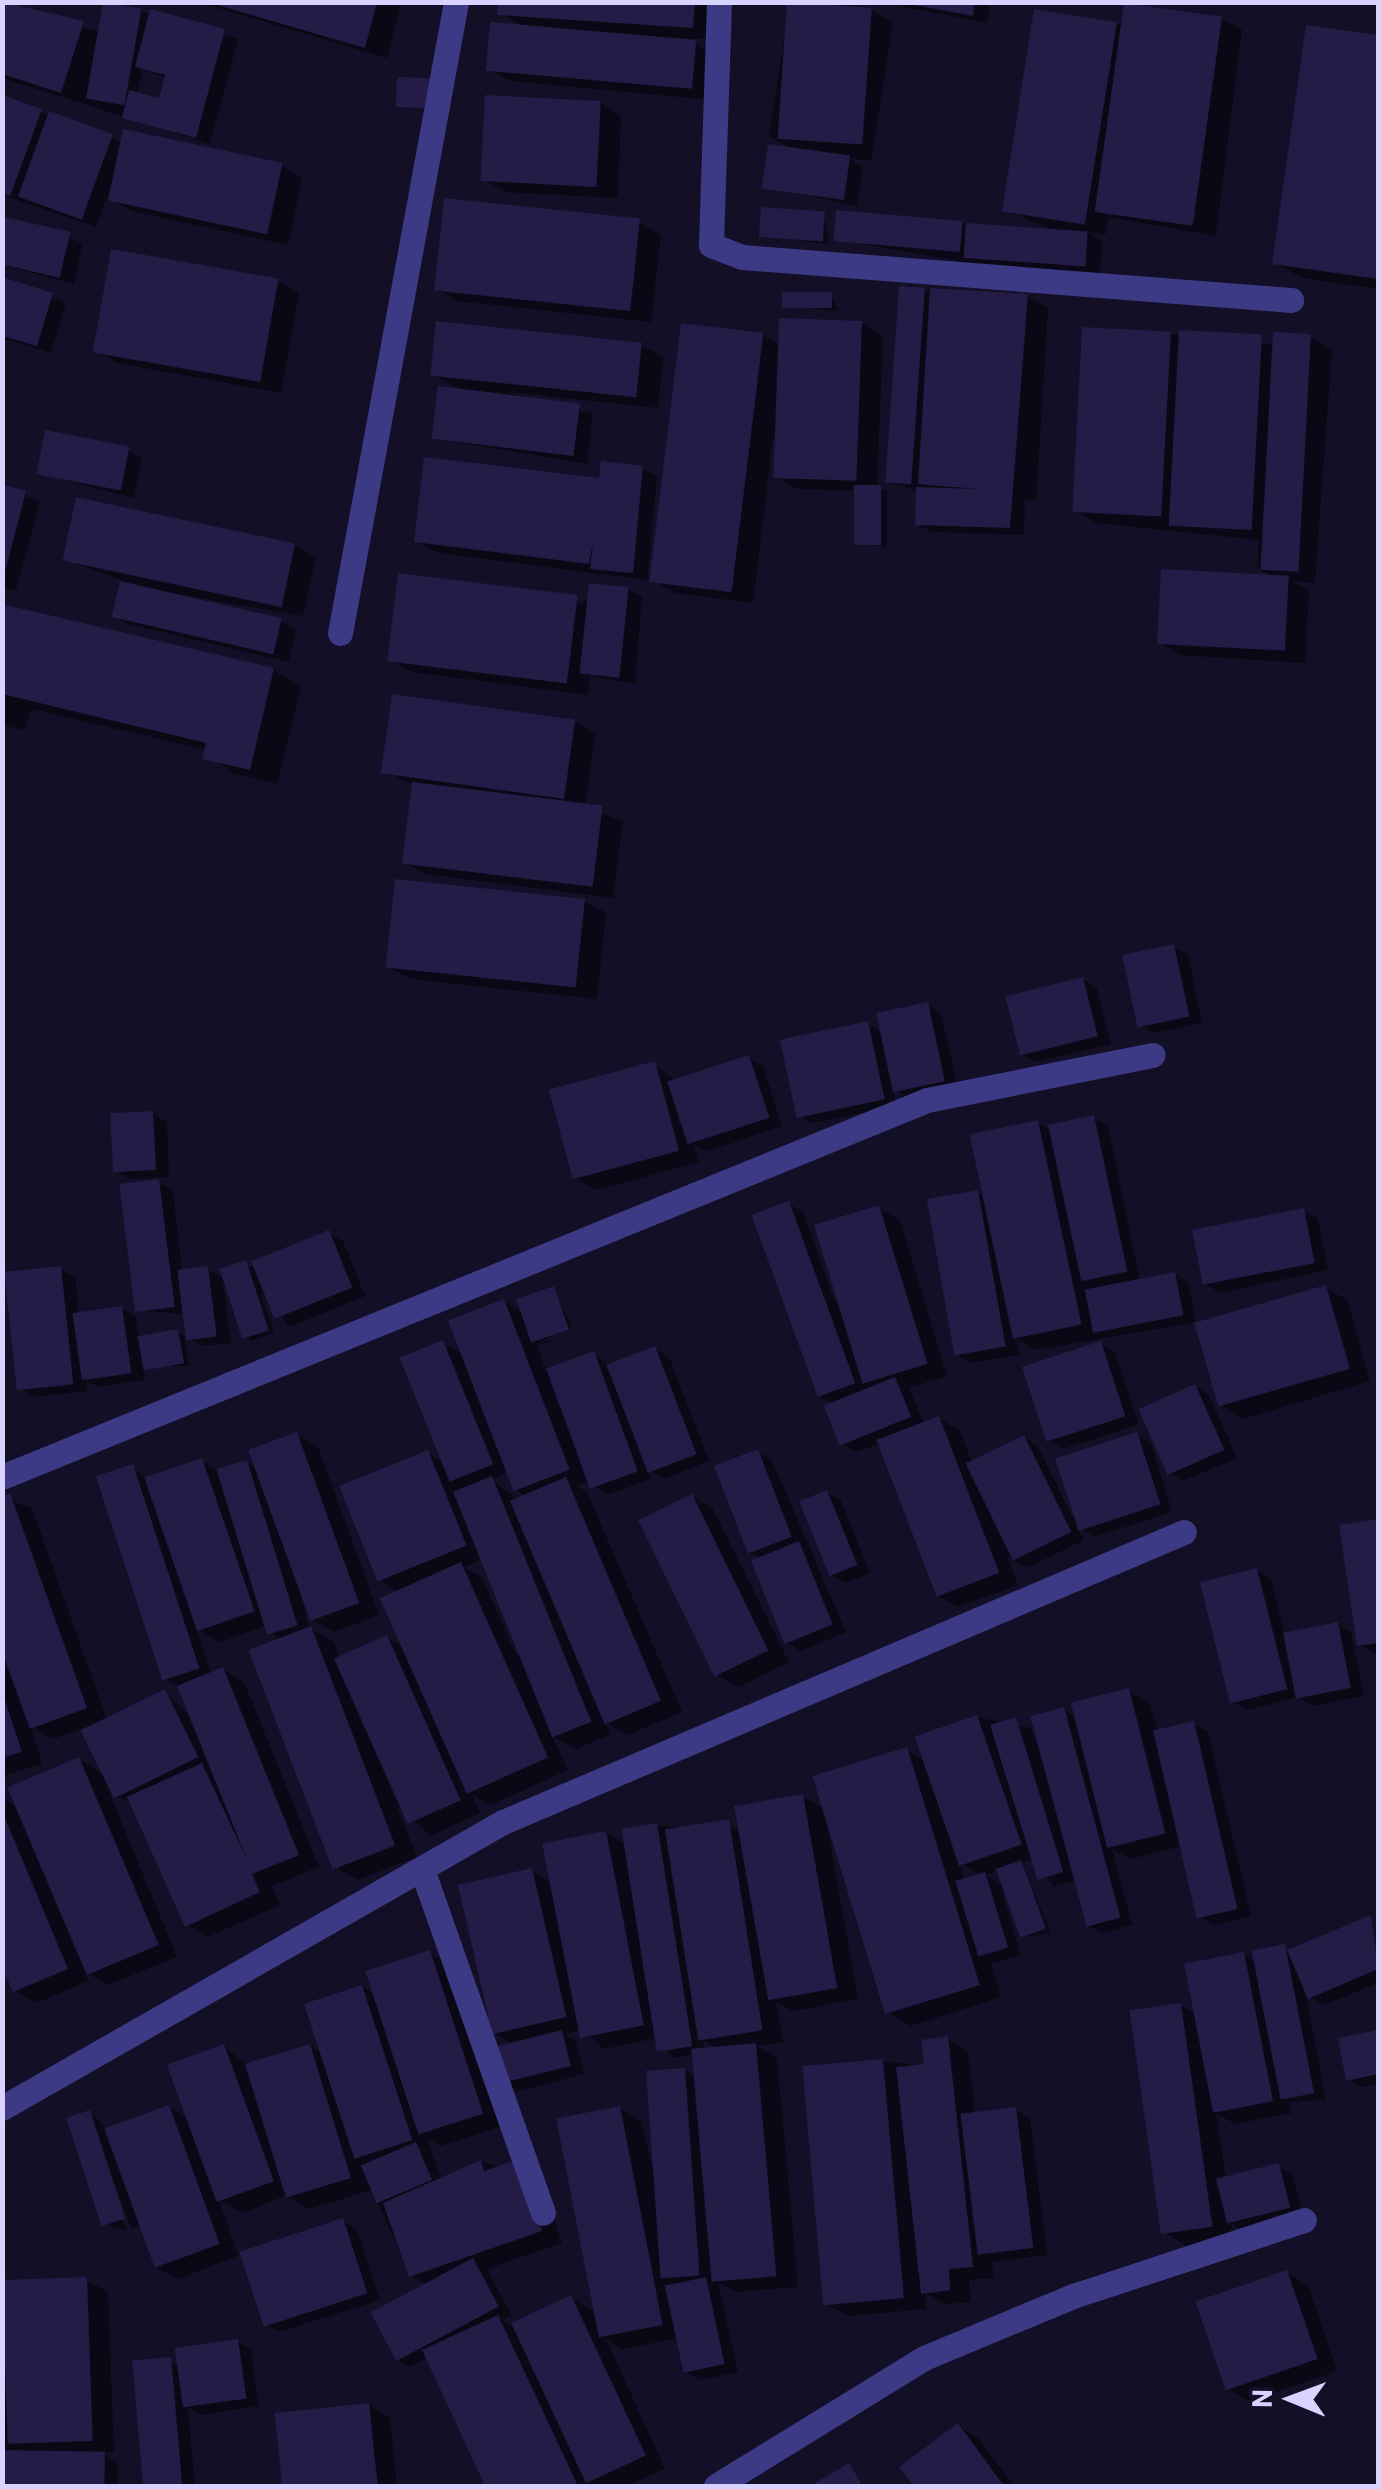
<!DOCTYPE html>
<html>
<head>
<meta charset="utf-8">
<style>
  body { margin:0 }
  #map { position:relative; width:1381px; height:2489px; overflow:hidden; background:#130f26; font-family:Barlow,sans-serif }
  div>[style] { position:absolute }
  .shadow>* { inset:0; background:#0007 }
  .building>* { inset:0; background:#241b47; transform-origin:0 0 }
  .minor>* { height:25px; margin:-12.5px; padding:0 12.5px; transform-origin:12.5px; border-radius:12.5px; background:#3d3a85 }
  span { translate:-50% -50%; white-space:nowrap; text-align:center; line-height:1.15; -webkit-text-stroke:9px #130f26; paint-order:stroke }
  .frame { position:absolute; inset:0; border:5px solid #d9d4ff; pointer-events:none }
  .north { position:absolute; left:1241px; top:2349px; width:100px; height:100px; -webkit-text-stroke:8px #130f26; paint-order:stroke; rotate:271deg; font-size:28px; font-weight:700; line-height:40px; text-align:center; color:#d9d4ff }
  .north::after { content:''; display:block; margin:auto; width:35px; height:45px; background:#d9d4ff; clip-path:polygon(50% 0,100% 100%,50% 72%,0 100%) }
</style>
</head>
<body>
<div id="map">
  <div class="shadow">
    <div style="clip-path:polygon(evenodd,2px 2px,99px 32px,140px 11px,238px 39px,210px 144px,2px 78px,2px 2px,143px 69px,167px 78px,160px 101px,137px 94px,143px 69px)"></div>
    <div style="clip-path:polygon(401px 2px,387px 58px,208px 5px,209px 2px)"></div>
    <div style="clip-path:polygon(501px 2px,716px 2px,714px 39px,628px 38px,695px 44px,716px 56px,712px 100px,510px 81px,489px 69px,526px 28px,500px 13px)"></div>
    <div style="clip-path:polygon(790px 2px,871px 10px,893px 23px,871px 161px,847px 158px,863px 167px,857px 206px,764px 186px,793px 150px,769px 136px)"></div>
    <div style="clip-path:polygon(990px 2px,987px 23px,900px 6px,901px 2px)"></div>
    <div style="clip-path:polygon(1221px 18px,1242px 30px,1216px 236px,1109px 217px,1106px 234px,1086px 232px,1102px 241px,1100px 273px,981px 265px,836px 239px,962px 223px,1056px 231px,1005px 210px,1116px 24px)"></div>
    <div style="clip-path:polygon(1308px 28px,1378px 38px,1378px 289px,1302px 278px,1274px 262px)"></div>
    <div style="clip-path:polygon(2px 98px,123px 143px,281px 166px,302px 179px,288px 245px,131px 211px,107px 197px,96px 227px,2px 195px)"></div>
    <div style="clip-path:polygon(600px 103px,621px 116px,618px 198px,505px 192px,484px 180px)"></div>
    <div style="clip-path:polygon(824px 214px,829px 244px,761px 236px)"></div>
    <div style="clip-path:polygon(7px 220px,83px 243px,74px 284px,2px 265px)"></div>
    <div style="clip-path:polygon(639px 222px,661px 235px,651px 322px,457px 301px,436px 289px)"></div>
    <div style="clip-path:polygon(2px 280px,66px 303px,51px 353px,2px 338px)"></div>
    <div style="clip-path:polygon(278px 281px,299px 293px,281px 393px,117px 363px,96px 350px)"></div>
    <div style="clip-path:polygon(924px 290px,1027px 296px,1048px 308px,1036px 501px,1025px 500px,1024px 535px,932px 532px,917px 524px,919px 491px,888px 482px)"></div>
    <div style="clip-path:polygon(831px 295px,838px 311px,784px 306px)"></div>
    <div style="clip-path:polygon(862px 323px,883px 336px,877px 488px,887px 491px,887px 547px,856px 543px,857px 491px,797px 489px,776px 477px,774px 429px,753px 603px,675px 593px,653px 580px,762px 335px,781px 346px)"></div>
    <div style="clip-path:polygon(1170px 334px,1274px 345px,1310px 337px,1332px 349px,1315px 583px,1292px 581px,1309px 591px,1305px 663px,1180px 655px,1158px 642px,1275px 578px,1257px 568px,1259px 540px,1096px 523px,1074px 510px)"></div>
    <div style="clip-path:polygon(642px 345px,663px 357px,658px 408px,507px 392px,593px 414px,587px 464px,434px 438px,463px 392px,433px 375px)"></div>
    <div style="clip-path:polygon(128px 450px,142px 458px,134px 498px,38px 473px)"></div>
    <div style="clip-path:polygon(642px 468px,657px 476px,647px 580px,438px 553px,417px 541px)"></div>
    <div style="clip-path:polygon(2px 487px,40px 501px,16px 591px,2px 587px)"></div>
    <div style="clip-path:polygon(294px 544px,316px 557px,303px 616px,141px 588px,281px 621px,296px 629px,289px 662px,128px 624px,114px 616px,122px 580px,66px 560px)"></div>
    <div style="clip-path:polygon(628px 589px,642px 597px,635px 684px,590px 676px,588px 695px,411px 672px,390px 660px)"></div>
    <div style="clip-path:polygon(2px 606px,273px 670px,301px 686px,277px 784px,232px 773px,206px 750px,31px 709px,25px 730px,2px 725px)"></div>
    <div style="clip-path:polygon(574px 721px,595px 734px,585px 807px,623px 821px,613px 898px,426px 874px,405px 862px,414px 785px,384px 771px)"></div>
    <div style="clip-path:polygon(584px 901px,606px 913px,597px 999px,410px 979px,388px 967px)"></div>
    <div style="clip-path:polygon(1174px 947px,1188px 955px,1202px 1023px,1154px 1033px,1140px 1025px)"></div>
    <div style="clip-path:polygon(1083px 979px,1097px 988px,1111px 1044px,1036px 1062px,1022px 1054px)"></div>
    <div style="clip-path:polygon(927px 1005px,941px 1013px,958px 1088px,910px 1098px,893px 1089px,897px 1106px,812px 1123px,798px 1115px,867px 1024px,883px 1033px)"></div>
    <div style="clip-path:polygon(749px 1058px,763px 1066px,782px 1126px,706px 1152px,694px 1145px,699px 1162px,597px 1190px,575px 1178px,654px 1064px,677px 1082px)"></div>
    <div style="clip-path:polygon(153px 1114px,167px 1122px,169px 1177px,130px 1179px,115px 1171px)"></div>
    <div style="clip-path:polygon(1094px 1117px,1108px 1126px,1140px 1281px,1174px 1274px,1188px 1282px,1196px 1322px,1036px 1350px,1016px 1338px,1019px 1355px,971px 1363px,957px 1355px,978px 1193px,985px 1197px,1037px 1123px,1052px 1131px)"></div>
    <div style="clip-path:polygon(158px 1182px,173px 1190px,182px 1273px,208px 1269px,224px 1278px,328px 1233px,343px 1241px,365px 1296px,290px 1327px,260px 1291px,274px 1333px,250px 1341px,223px 1283px,231px 1343px,202px 1346px,184px 1336px,189px 1366px,143px 1366px,145px 1380px,98px 1387px,86px 1380px,88px 1391px,34px 1397px,20px 1388px,60px 1269px,75px 1277px,79px 1315px,122px 1309px,136px 1317px,139px 1339px,178px 1332px,188px 1338px,185px 1314px,138px 1310px)"></div>
    <div style="clip-path:polygon(789px 1204px,803px 1212px,835px 1302px,879px 1208px,900px 1220px,947px 1376px,909px 1388px,924px 1424px,938px 1418px,960px 1431px,972px 1463px,1024px 1437px,1038px 1446px,1072px 1517px,1136px 1435px,1151px 1443px,1172px 1512px,1094px 1537px,1077px 1527px,1084px 1540px,1027px 1568px,1007px 1556px,1018px 1585px,958px 1607px,937px 1595px,880px 1443px,857px 1452px,842px 1444px,835px 1405px,819px 1396px)"></div>
    <div style="clip-path:polygon(1304px 1211px,1318px 1219px,1328px 1270px,1220px 1293px,1206px 1284px)"></div>
    <div style="clip-path:polygon(1326px 1288px,1347px 1300px,1370px 1381px,1243px 1419px,1222px 1406px)"></div>
    <div style="clip-path:polygon(evenodd,553px 1289px,572px 1326px,535px 1345px,574px 1333px,537px 1346px,546px 1371px,594px 1354px,610px 1366px,655px 1348px,669px 1357px,709px 1461px,664px 1479px,647px 1469px,651px 1479px,607px 1495px,590px 1481px,576px 1486px,587px 1492px,682px 1712px,628px 1735px,606px 1723px,611px 1734px,576px 1749px,552px 1736px,568px 1770px,491px 1805px,472px 1794px,480px 1813px,430px 1836px,397px 1806px,417px 1857px,358px 1880px,336px 1868px,280px 1641px,266px 1626px,220px 1642px,197px 1629px,211px 1675px,223px 1670px,244px 1682px,319px 1867px,272px 1886px,280px 1905px,208px 1937px,187px 1925px,132px 1803px,110px 1794px,177px 1957px,108px 1985px,85px 1972px,88px 1981px,37px 2003px,15px 1991px,2px 1960px,2px 1798px,19px 1807px,79px 1759px,103px 1773px,82px 1729px,53px 1739px,31px 1726px,42px 1764px,2px 1776px,2px 1498px,32px 1508px,107px 1720px,165px 1692px,193px 1720px,180px 1687px,165px 1679px,132px 1467px,148px 1480px,202px 1461px,219px 1471px,246px 1462px,258px 1469px,297px 1435px,318px 1447px,379px 1615px,334px 1632px,312px 1620px,299px 1584px,309px 1629px,333px 1641px,340px 1659px,387px 1638px,405px 1648px,400px 1592px,381px 1581px,428px 1453px,446px 1464px,443px 1343px,464px 1355px,504px 1302px,523px 1313px,553px 1289px,508px 1472px,514px 1489px,527px 1496px,517px 1500px,491px 1479px,508px 1472px,553px 1289px,483px 1559px,520px 1653px,516px 1655px,482px 1577px,464px 1567px,483px 1559px)"></div>
    <div style="clip-path:polygon(1101px 1344px,1115px 1352px,1139px 1424px,1063px 1449px,1049px 1440px)"></div>
    <div style="clip-path:polygon(1195px 1386px,1209px 1395px,1237px 1458px,1183px 1481px,1169px 1473px)"></div>
    <div style="clip-path:polygon(758px 1452px,772px 1460px,846px 1632px,801px 1651px,787px 1643px,762px 1559px,750px 1552px)"></div>
    <div style="clip-path:polygon(827px 1493px,841px 1501px,870px 1573px,846px 1583px,831px 1575px)"></div>
    <div style="clip-path:polygon(691px 1496px,713px 1509px,789px 1662px,739px 1687px,717px 1675px)"></div>
    <div style="clip-path:polygon(1378px 1522px,1378px 1656px,1359px 1644px,1342px 1527px)"></div>
    <div style="clip-path:polygon(1257px 1570px,1271px 1579px,1285px 1635px,1337px 1624px,1351px 1632px,1364px 1696px,1313px 1706px,1298px 1697px,1248px 1710px,1234px 1702px)"></div>
    <div style="clip-path:polygon(evenodd,1129px 1691px,1150px 1703px,1158px 1732px,1194px 1724px,1208px 1732px,1251px 1916px,1213px 1925px,1199px 1917px,1183px 1846px,1130px 1859px,1112px 1849px,1132px 1925px,1101px 1933px,1087px 1925px,1076px 1880px,1054px 1886px,1032px 1859px,1021px 1863px,1051px 1933px,1023px 1937px,1001px 1888px,1021px 1955px,991px 1964px,1001px 1997px,911px 2026px,889px 2013px,827px 1824px,858px 1999px,793px 2011px,776px 2002px,783px 2042px,756px 2046px,777px 2058px,798px 2287px,736px 2292px,718px 2282px,738px 2372px,701px 2380px,686px 2372px,679px 2338px,622px 2349px,606px 2339px,665px 2469px,625px 2486px,488px 2486px,428px 2358px,410px 2367px,396px 2359px,427px 2285px,411px 2276px,372px 2190px,309px 2209px,285px 2196px,242px 2213px,219px 2200px,238px 2255px,343px 2221px,357px 2229px,380px 2300px,279px 2332px,265px 2324px,243px 2254px,178px 2279px,156px 2267px,141px 2225px,131px 2228px,91px 2120px,126px 2230px,103px 2224px,90px 2112px,107px 2130px,169px 2107px,190px 2119px,224px 2046px,248px 2066px,310px 2046px,323px 2054px,362px 1987px,376px 1995px,429px 1953px,451px 1965px,502px 2126px,441px 2146px,427px 2138px,441px 2180px,481px 2162px,538px 2175px,562px 2243px,487px 2269px,511px 2315px,502px 2320px,511px 2325px,571px 2298px,596px 2312px,619px 2108px,641px 2121px,658px 2191px,685px 2071px,696px 2078px,694px 2055px,673px 2058px,657px 2038px,604px 2049px,582px 2030px,564px 2034px,576px 2041px,584px 2074px,516px 2092px,502px 2084px,515px 2045px,494px 2033px,531px 1871px,552px 1883px,606px 1833px,627px 1845px,657px 1826px,741px 1829px,803px 1797px,826px 1810px,906px 1750px,926px 1761px,977px 1717px,1030px 1728px,1044px 1759px,1064px 1710px,1077px 1718px,1129px 1691px,959px 1862px,982px 1875px,965px 1880px,959px 1862px,1129px 1691px,999px 1870px,1004px 1885px,986px 1875px,999px 1870px,1129px 1691px,703px 2040px,718px 2049px,705px 2050px,703px 2040px)"></div>
    <div style="clip-path:polygon(1371px 1918px,1378px 1983px,1324px 2005px,1306px 1995px,1326px 2100px,1290px 2102px,1292px 2113px,1235px 2124px,1216px 2113px,1226px 2179px,1278px 2166px,1292px 2174px,1303px 2216px,1244px 2231px,1232px 2224px,1234px 2238px,1187px 2246px,1166px 2233px,1181px 2006px,1196px 2014px,1243px 1955px,1256px 1962px)"></div>
    <div style="clip-path:polygon(1378px 2033px,1378px 2084px,1362px 2087px,1348px 2079px,1341px 2040px)"></div>
    <div style="clip-path:polygon(947px 2039px,968px 2051px,975px 2115px,1016px 2110px,1030px 2118px,1047px 2255px,992px 2262px,994px 2278px,969px 2280px,971px 2302px,945px 2304px,925px 2293px,926px 2309px,848px 2316px,827px 2304px,882px 2061px,926px 2066px)"></div>
    <div style="clip-path:polygon(1287px 2273px,1308px 2285px,1337px 2371px,1249px 2401px,1228px 2389px)"></div>
    <div style="clip-path:polygon(86px 2280px,108px 2292px,114px 2452px,100px 2452px,118px 2463px,118px 2486px,2px 2486px,2px 2283px)"></div>
    <div style="clip-path:polygon(237px 2342px,251px 2350px,259px 2406px,201px 2415px,188px 2408px,195px 2486px,146px 2486px,135px 2363px,180px 2365px)"></div>
    <div style="clip-path:polygon(369px 2405px,390px 2418px,397px 2486px,284px 2486px,277px 2414px)"></div>
    <div style="clip-path:polygon(958px 2426px,979px 2439px,1014px 2486px,917px 2486px,903px 2467px)"></div>
    <div style="clip-path:polygon(849px 2466px,865px 2486px,815px 2486px)"></div>
  </div>
  <div class="building">
    <div style="clip-path:polygon(2px 2px,84px 21px,61px 93px,2px 74px)"></div>
    <div style="left:103px;top:2px;width:39px;height:98px;rotate:10deg"></div>
    <div style="clip-path:polygon(207px 2px,377px 2px,365px 48px)"></div>
    <div style="clip-path:polygon(498px 2px,695px 2px,693px 28px,497px 15px)"></div>
    <div style="left:787px;top:2px;width:85px;height:137px;rotate:4deg"></div>
    <div style="clip-path:polygon(898px 2px,975px 2px,973px 16px)"></div>
    <div style="left:1124px;top:3px;width:99px;height:211px;rotate:8deg"></div>
    <div style="clip-path:polygon(150px 9px,225px 29px,196px 138px,122px 118px,129px 90px,159px 98px,165px 75px,135px 67px)"></div>
    <div style="left:1034px;top:9px;width:84px;height:205px;rotate:9deg"></div>
    <div style="left:490px;top:22px;width:207px;height:49px;rotate:5deg"></div>
    <div style="clip-path:polygon(1306px 25px,1378px 35px,1378px 279px,1272px 264px)"></div>
    <div style="left:397px;top:77px;width:38px;height:30px;rotate:2deg"></div>
    <div style="clip-path:polygon(2px 95px,42px 109px,10px 196px,2px 193px)"></div>
    <div style="left:485px;top:95px;width:116px;height:86px;rotate:3deg"></div>
    <div style="left:49px;top:111px;width:68px;height:91px;rotate:20deg"></div>
    <div style="left:123px;top:129px;width:163px;height:73px;rotate:12deg"></div>
    <div style="left:768px;top:144px;width:83px;height:45px;rotate:8deg"></div>
    <div style="left:444px;top:198px;width:197px;height:93px;rotate:6deg"></div>
    <div style="left:761px;top:207px;width:64px;height:30px;rotate:4deg"></div>
    <div style="left:836px;top:210px;width:127px;height:31px;rotate:5deg"></div>
    <div style="left:5px;top:217px;width:67px;height:47px;rotate:13deg"></div>
    <div style="left:966px;top:223px;width:122px;height:35px;rotate:4deg"></div>
    <div style="left:111px;top:249px;width:170px;height:105px;rotate:10deg"></div>
    <div style="clip-path:polygon(2px 277px,53px 293px,37px 346px,2px 336px)"></div>
    <div style="left:899px;top:286px;width:26px;height:197px;rotate:4deg"></div>
    <div style="clip-path:polygon(930px 288px,1028px 294px,1010px 528px,915px 525px,916px 487px,978px 489px,918px 484px)"></div>
    <div style="left:782px;top:292px;width:50px;height:16px"></div>
    <div style="left:779px;top:318px;width:83px;height:160px;rotate:2deg"></div>
    <div style="left:436px;top:321px;width:207px;height:55px;rotate:6deg"></div>
    <div style="left:681px;top:323px;width:83px;height:261px;rotate:7deg"></div>
    <div style="left:1082px;top:327px;width:89px;height:185px;rotate:3deg"></div>
    <div style="left:1179px;top:330px;width:83px;height:196px;rotate:3deg"></div>
    <div style="left:1273px;top:332px;width:38px;height:238px;rotate:3deg"></div>
    <div style="left:438px;top:386px;width:143px;height:53px;rotate:7deg"></div>
    <div style="left:45px;top:430px;width:86px;height:45px;rotate:11deg"></div>
    <div style="clip-path:polygon(424px 457px,599px 478px,601px 461px,643px 466px,633px 573px,590px 569px,593px 541px,589px 564px,414px 542px)"></div>
    <div style="clip-path:polygon(2px 484px,26px 491px,4px 576px,2px 576px)"></div>
    <div style="left:854px;top:485px;width:27px;height:60px"></div>
    <div style="left:76px;top:497px;width:224px;height:65px;rotate:12deg"></div>
    <div style="left:1161px;top:569px;width:128px;height:75px;rotate:3deg"></div>
    <div style="left:398px;top:573px;width:181px;height:89px;rotate:7deg"></div>
    <div style="left:120px;top:581px;width:166px;height:37px;rotate:13deg"></div>
    <div style="left:589px;top:583px;width:40px;height:91px;rotate:6deg"></div>
    <div style="clip-path:polygon(2px 604px,274px 668px,250px 770px,202px 759px,206px 743px,2px 694px)"></div>
    <div style="left:392px;top:694px;width:185px;height:80px;rotate:8deg"></div>
    <div style="left:412px;top:782px;width:192px;height:82px;rotate:7deg"></div>
    <div style="left:395px;top:879px;width:191px;height:89px;rotate:6deg"></div>
    <div style="left:1174px;top:944px;width:74px;height:53px;rotate:78deg"></div>
    <div style="left:1083px;top:977px;width:61px;height:80px;rotate:76deg"></div>
    <div style="left:928px;top:1002px;width:81px;height:53px;rotate:78deg"></div>
    <div style="left:868px;top:1021px;width:80px;height:90px;rotate:78deg"></div>
    <div style="left:749px;top:1055px;width:66px;height:86px;rotate:72deg"></div>
    <div style="left:655px;top:1061px;width:93px;height:110px;rotate:75deg"></div>
    <div style="left:153px;top:1111px;width:59px;height:43px;rotate:87deg"></div>
    <div style="left:1094px;top:1115px;width:160px;height:47px;rotate:78deg"></div>
    <div style="left:1038px;top:1120px;width:209px;height:70px;rotate:78deg"></div>
    <div style="left:159px;top:1179px;width:129px;height:40px;rotate:83deg"></div>
    <div style="left:978px;top:1190px;width:159px;height:52px;rotate:80deg"></div>
    <div style="left:789px;top:1201px;width:194px;height:40px;rotate:70deg"></div>
    <div style="left:879px;top:1205px;width:166px;height:68px;rotate:73deg"></div>
    <div style="left:1304px;top:1208px;width:56px;height:114px;rotate:79deg"></div>
    <div style="left:329px;top:1230px;width:62px;height:84px;rotate:68deg"></div>
    <div style="left:246px;top:1260px;width:74px;height:28px;rotate:72deg"></div>
    <div style="left:61px;top:1266px;width:119px;height:57px;rotate:84deg"></div>
    <div style="left:208px;top:1266px;width:71px;height:31px;rotate:83deg"></div>
    <div style="left:1175px;top:1272px;width:44px;height:92px;rotate:79deg"></div>
    <div style="left:1326px;top:1285px;width:87px;height:137px;rotate:74deg"></div>
    <div style="left:554px;top:1286px;width:46px;height:40px;rotate:71deg"></div>
    <div style="left:504px;top:1299px;width:183px;height:60px;rotate:69deg"></div>
    <div style="left:122px;top:1306px;width:68px;height:50px;rotate:82deg"></div>
    <div style="left:178px;top:1329px;width:35px;height:41px;rotate:80deg"></div>
    <div style="left:443px;top:1340px;width:134px;height:47px;rotate:68deg"></div>
    <div style="left:1101px;top:1341px;width:79px;height:83px;rotate:72deg"></div>
    <div style="left:655px;top:1346px;width:116px;height:52px;rotate:69deg"></div>
    <div style="left:594px;top:1351px;width:128px;height:51px;rotate:70deg"></div>
    <div style="left:895px;top:1377px;width:43px;height:77px;rotate:68deg"></div>
    <div style="left:1195px;top:1384px;width:72px;height:62px;rotate:66deg"></div>
    <div style="left:939px;top:1416px;width:168px;height:67px;rotate:69deg"></div>
    <div style="left:297px;top:1432px;width:182px;height:52px;rotate:70deg"></div>
    <div style="left:1137px;top:1432px;width:76px;height:86px;rotate:72deg"></div>
    <div style="left:1024px;top:1435px;width:108px;height:65px;rotate:64deg"></div>
    <div style="left:758px;top:1449px;width:94px;height:47px;rotate:69deg"></div>
    <div style="left:428px;top:1450px;width:103px;height:96px;rotate:68deg"></div>
    <div style="left:202px;top:1458px;width:162px;height:61px;rotate:71deg"></div>
    <div style="left:247px;top:1460px;width:173px;height:32px;rotate:73deg"></div>
    <div style="left:133px;top:1464px;width:215px;height:39px;rotate:72deg"></div>
    <div style="left:492px;top:1476px;width:265px;height:42px;rotate:68deg"></div>
    <div style="left:566px;top:1477px;width:243px;height:61px;rotate:67deg"></div>
    <div style="left:827px;top:1490px;width:81px;height:30px;rotate:68deg"></div>
    <div style="clip-path:polygon(10px 1493px,87px 1708px,30px 1729px,2px 1652px,2px 1496px)"></div>
    <div style="left:692px;top:1494px;width:174px;height:60px;rotate:64deg"></div>
    <div style="clip-path:polygon(1378px 1519px,1378px 1643px,1357px 1646px,1339px 1525px)"></div>
    <div style="left:799px;top:1541px;width:90px;height:52px;rotate:68deg"></div>
    <div style="left:461px;top:1562px;width:214px;height:89px;rotate:66deg"></div>
    <div style="left:1257px;top:1568px;width:125px;height:59px;rotate:76deg"></div>
    <div style="left:1338px;top:1622px;width:67px;height:56px;rotate:79deg"></div>
    <div style="left:311px;top:1626px;width:235px;height:67px;rotate:69deg"></div>
    <div style="left:387px;top:1635px;width:181px;height:58px;rotate:66deg"></div>
    <div style="clip-path:polygon(223px 1667px,299px 1855px,252px 1874px,260px 1892px,185px 1927px,127px 1797px,202px 1763px,248px 1862px,177px 1686px)"></div>
    <div style="left:1129px;top:1688px;width:150px;height:60px;rotate:76deg"></div>
    <div style="left:165px;top:1689px;width:76px;height:94px;rotate:64deg"></div>
    <div style="clip-path:polygon(2px 1691px,22px 1752px,2px 1758px)"></div>
    <div style="left:1064px;top:1707px;width:218px;height:35px;rotate:75deg"></div>
    <div style="left:977px;top:1715px;width:137px;height:66px;rotate:71deg"></div>
    <div style="left:1016px;top:1717px;width:162px;height:27px;rotate:73deg"></div>
    <div style="left:1194px;top:1721px;width:193px;height:42px;rotate:77deg"></div>
    <div style="left:907px;top:1747px;width:249px;height:99px;rotate:73deg"></div>
    <div style="left:79px;top:1757px;width:204px;height:78px;rotate:67deg"></div>
    <div style="left:803px;top:1794px;width:197px;height:70px;rotate:80deg"></div>
    <div style="clip-path:polygon(2px 1811px,68px 1969px,13px 1992px,2px 1967px)"></div>
    <div style="left:729px;top:1819px;width:214px;height:65px;rotate:81deg"></div>
    <div style="left:657px;top:1823px;width:226px;height:36px;rotate:81deg"></div>
    <div style="left:606px;top:1831px;width:198px;height:65px;rotate:79deg"></div>
    <div style="left:1021px;top:1860px;width:73px;height:27px;rotate:70deg"></div>
    <div style="left:532px;top:1868px;width:153px;height:76px;rotate:77deg"></div>
    <div style="left:985px;top:1872px;width:79px;height:31px;rotate:73deg"></div>
    <div style="clip-path:polygon(1371px 1915px,1378px 1969px,1308px 1999px,1287px 1950px)"></div>
    <div style="left:1285px;top:1944px;width:152px;height:34px;rotate:79deg"></div>
    <div style="left:430px;top:1950px;width:172px;height:68px;rotate:72deg"></div>
    <div style="left:1244px;top:1952px;width:152px;height:61px;rotate:79deg"></div>
    <div style="left:362px;top:1985px;width:163px;height:61px;rotate:72deg"></div>
    <div style="left:1181px;top:2003px;width:226px;height:52px;rotate:82deg"></div>
    <div style="left:562px;top:2030px;width:37px;height:74px;rotate:76deg"></div>
    <div style="clip-path:polygon(1378px 2030px,1378px 2074px,1346px 2081px,1338px 2038px)"></div>
    <div style="clip-path:polygon(948px 2036px,973px 2267px,949px 2269px,950px 2290px,921px 2294px,896px 2067px,924px 2064px,921px 2040px)"></div>
    <div style="left:756px;top:2043px;width:234px;height:65px;rotate:85deg"></div>
    <div style="left:224px;top:2044px;width:146px;height:61px;rotate:70deg"></div>
    <div style="left:310px;top:2044px;width:140px;height:68px;rotate:73deg"></div>
    <div style="left:883px;top:2059px;width:240px;height:81px;rotate:85deg"></div>
    <div style="left:685px;top:2068px;width:208px;height:39px;rotate:86deg"></div>
    <div style="left:169px;top:2105px;width:148px;height:69px;rotate:70deg"></div>
    <div style="left:620px;top:2106px;width:223px;height:65px;rotate:79deg"></div>
    <div style="left:1016px;top:2107px;width:142px;height:56px;rotate:83deg"></div>
    <div style="left:90px;top:2110px;width:114px;height:25px;rotate:72deg"></div>
    <div style="left:416px;top:2142px;width:41px;height:60px;rotate:67deg"></div>
    <div style="clip-path:polygon(481px 2160px,484px 2171px,517px 2160px,542px 2231px,409px 2277px,383px 2203px)"></div>
    <div style="left:1279px;top:2163px;width:46px;height:65px;rotate:76deg"></div>
    <div style="left:343px;top:2218px;width:79px;height:109px;rotate:72deg"></div>
    <div style="left:473px;top:2258px;width:55px;height:116px;rotate:62deg"></div>
    <div style="left:1287px;top:2270px;width:94px;height:97px;rotate:71deg"></div>
    <div style="left:87px;top:2277px;width:164px;height:85px;rotate:88deg"></div>
    <div style="left:706px;top:2277px;width:89px;height:42px;rotate:78deg"></div>
    <div style="left:571px;top:2295px;width:177px;height:66px;rotate:65deg"></div>
    <div style="clip-path:polygon(498px 2315px,578px 2486px,485px 2486px,422px 2350px)"></div>
    <div style="left:238px;top:2339px;width:60px;height:64px;rotate:82deg"></div>
    <div style="left:171px;top:2357px;width:128px;height:39px;rotate:85deg"></div>
    <div style="left:369px;top:2403px;width:83px;height:95px;rotate:84deg"></div>
    <div style="clip-path:polygon(958px 2423px,1004px 2486px,914px 2486px,899px 2467px)"></div>
    <div style="left:2px;top:2450px;width:103px;height:36px;rotate:1deg"></div>
    <div style="clip-path:polygon(849px 2463px,863px 2486px,810px 2486px)"></div>
  </div>
  <div class="minor">
    <div style="left:719px;top:2px;width:243px;rotate:91.9deg"></div>
    <div style="left:711px;top:245px;width:33px;rotate:21deg"></div>
    <div style="left:742px;top:257px;width:551px;rotate:4.48deg"></div>
    <div style="left:340px;top:633px;width:642px;rotate:-79.58deg"></div>
    <div style="left:2px;top:1477px;width:999px;rotate:-22.17deg"></div>
    <div style="left:927px;top:1100px;width:230px;rotate:-11.3deg"></div>
    <div style="left:424px;top:1875px;width:358px;rotate:70.6deg"></div>
    <div style="left:2px;top:2108px;width:577px;rotate:-29.72deg"></div>
    <div style="left:503px;top:1822px;width:740px;rotate:-23.07deg"></div>
    <div style="left:716px;top:2486px;width:244px;rotate:-31.6deg"></div>
    <div style="left:924px;top:2358px;width:161px;rotate:-22.6deg"></div>
    <div style="left:1073px;top:2296px;width:243px;rotate:-18.2deg"></div>
  </div>
  <div class="frame"></div>
  <div class="north">N</div>
</div>
</body>
</html>
